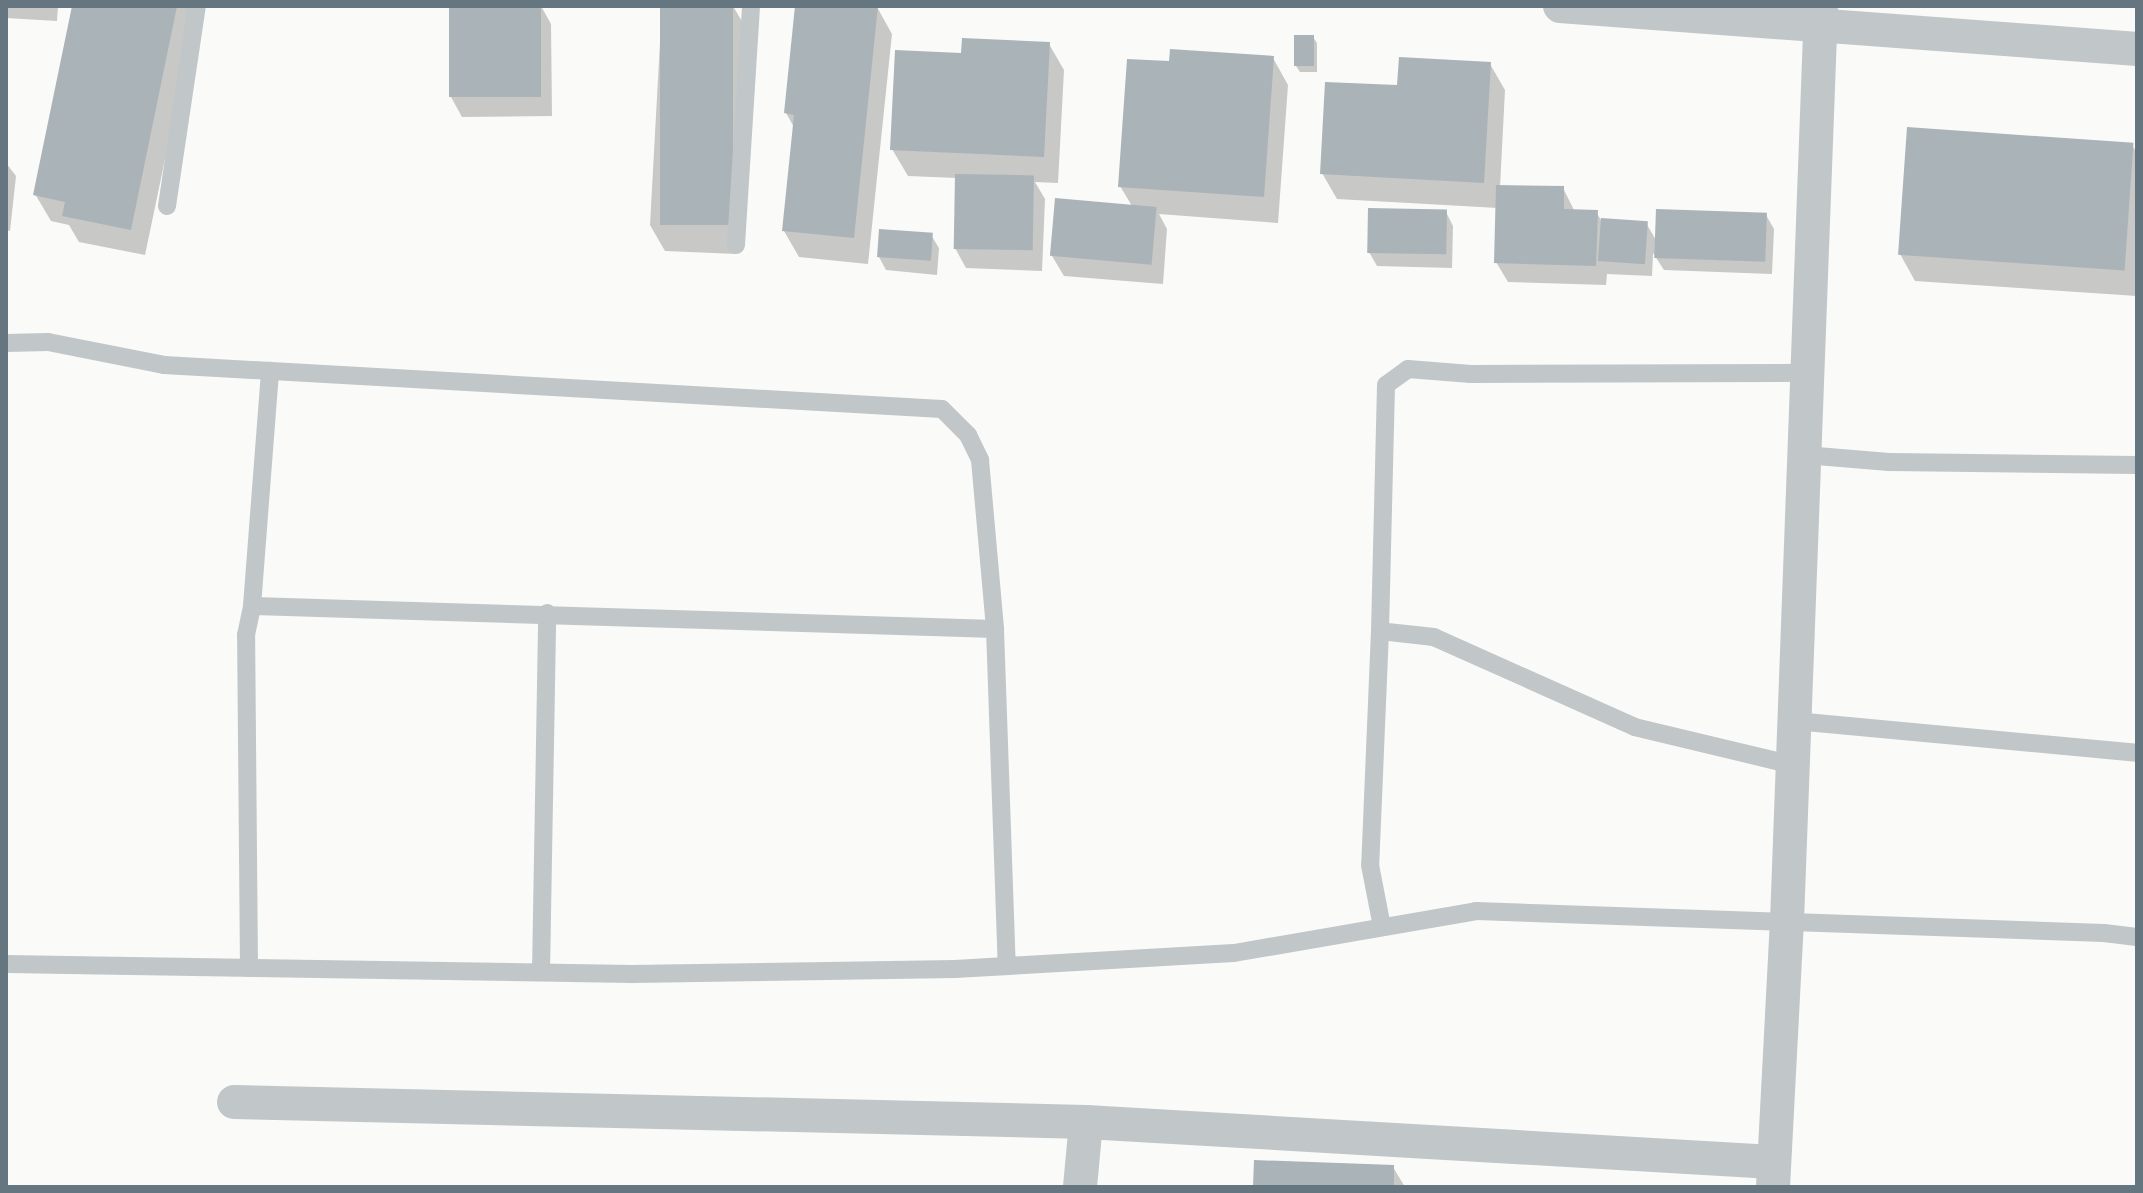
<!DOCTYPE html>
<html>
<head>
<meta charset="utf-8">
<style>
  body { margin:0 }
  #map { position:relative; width:2143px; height:1193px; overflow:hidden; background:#fafaf8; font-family:Karla,sans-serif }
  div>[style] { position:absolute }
  .shadow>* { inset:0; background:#0003 }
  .building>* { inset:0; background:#aab3b8; transform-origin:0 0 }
  .lane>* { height:18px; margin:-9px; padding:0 9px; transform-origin:9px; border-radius:9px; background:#c1c6c9 }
  .street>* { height:34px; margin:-17px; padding:0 17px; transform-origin:17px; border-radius:17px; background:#c1c6c9 }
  span { translate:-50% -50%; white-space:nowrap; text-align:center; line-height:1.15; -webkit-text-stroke:8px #fff; paint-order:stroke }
  .frame { position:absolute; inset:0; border:8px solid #667681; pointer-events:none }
</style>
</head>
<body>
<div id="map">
  <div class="shadow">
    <div style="clip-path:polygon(6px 6px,58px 6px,57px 21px,6px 18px)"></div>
    <div style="clip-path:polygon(74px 6px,197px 6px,145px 255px,79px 242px,69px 225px,51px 221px,35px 194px)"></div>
    <div style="clip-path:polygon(451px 6px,541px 6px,551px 24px,552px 116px,462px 117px,451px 97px)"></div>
    <div style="clip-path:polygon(662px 6px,733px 6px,747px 30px,737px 254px,665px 251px,650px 225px)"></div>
    <div style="clip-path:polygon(797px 6px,877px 7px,892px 34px,868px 264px,799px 257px,784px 231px,795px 129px,786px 113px)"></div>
    <div style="clip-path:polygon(1313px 37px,1317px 43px,1317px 72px,1300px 72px,1296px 66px)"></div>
    <div style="clip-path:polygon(1049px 44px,1064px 70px,1058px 183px,1035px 182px,1045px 199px,1042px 271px,966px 268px,955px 248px,957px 178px,908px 176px,892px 149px,963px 55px)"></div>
    <div style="clip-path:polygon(1273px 58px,1288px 85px,1278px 223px,1159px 214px,1167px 229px,1163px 284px,1064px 276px,1052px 256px,1132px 206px,1120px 186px,1171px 63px)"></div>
    <div style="clip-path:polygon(1490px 64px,1505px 90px,1500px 187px,1563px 188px,1575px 212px,1596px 212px,1601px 220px,1646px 223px,1656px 240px,1766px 215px,1774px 229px,1772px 274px,1664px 270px,1653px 253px,1652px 276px,1607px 274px,1606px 285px,1508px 282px,1496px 262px,1498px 208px,1337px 199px,1322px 173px,1399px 88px)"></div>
    <div style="clip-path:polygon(2132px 145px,2137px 153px,2137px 296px,1915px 281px,1900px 254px)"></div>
    <div style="clip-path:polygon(6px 163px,16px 176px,10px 231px,6px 230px)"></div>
    <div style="clip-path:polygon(1446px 212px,1453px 226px,1452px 268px,1377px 266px,1369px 252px)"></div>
    <div style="clip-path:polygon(931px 235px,939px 248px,937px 275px,886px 270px,879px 257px)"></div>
    <div style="clip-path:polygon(1393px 1167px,1405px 1187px,1255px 1187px)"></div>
  </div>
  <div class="building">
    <div style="clip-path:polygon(72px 6px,177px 6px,131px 230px,62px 216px,65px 202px,33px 195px)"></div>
    <div style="left:449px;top:6px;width:92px;height:91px"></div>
    <div style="left:660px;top:6px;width:73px;height:219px"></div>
    <div style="clip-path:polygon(795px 6px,878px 6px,854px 238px,782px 231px,794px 115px,784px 113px)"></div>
    <div style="left:1294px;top:35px;width:20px;height:31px"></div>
    <div style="clip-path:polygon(962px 38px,1050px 42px,1044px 157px,890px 150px,895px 50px,961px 53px)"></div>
    <div style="clip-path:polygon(1170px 49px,1274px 56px,1264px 197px,1118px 187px,1127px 59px,1169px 61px)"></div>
    <div style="clip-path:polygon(1399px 57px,1491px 62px,1484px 183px,1320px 174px,1325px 82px,1397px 85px)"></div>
    <div style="left:1907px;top:127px;width:227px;height:128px;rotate:4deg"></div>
    <div style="left:955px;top:174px;width:79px;height:75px;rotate:1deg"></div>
    <div style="clip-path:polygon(1496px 185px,1564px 186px,1564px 209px,1598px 210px,1596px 266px,1494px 263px)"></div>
    <div style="left:1055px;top:198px;width:102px;height:58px;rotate:5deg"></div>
    <div style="left:1368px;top:208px;width:79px;height:45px;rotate:1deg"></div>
    <div style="left:1656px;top:209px;width:111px;height:49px;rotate:2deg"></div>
    <div style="left:1601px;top:218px;width:47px;height:43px;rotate:4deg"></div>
    <div style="left:879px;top:229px;width:54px;height:28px;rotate:4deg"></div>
    <div style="clip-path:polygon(1254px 1160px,1394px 1165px,1394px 1187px,1253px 1187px)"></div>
  </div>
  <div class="lane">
    <div style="left:167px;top:206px;width:202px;rotate:-81.5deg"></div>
    <div style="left:736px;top:245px;width:239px;rotate:-86.4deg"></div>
    <div style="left:6px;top:343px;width:42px;rotate:-1.4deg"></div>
    <div style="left:48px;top:342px;width:118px;rotate:11.2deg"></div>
    <div style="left:164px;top:365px;width:779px;rotate:3.24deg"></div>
    <div style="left:942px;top:409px;width:37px;rotate:45deg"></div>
    <div style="left:968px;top:435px;width:28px;rotate:64deg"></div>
    <div style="left:980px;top:460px;width:170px;rotate:84.9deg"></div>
    <div style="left:995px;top:629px;width:337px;rotate:88deg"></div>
    <div style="left:1805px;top:455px;width:84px;rotate:4.8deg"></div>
    <div style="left:1889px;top:462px;width:248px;rotate:0.7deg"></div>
    <div style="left:252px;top:606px;width:236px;rotate:-85.6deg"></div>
    <div style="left:1380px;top:631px;width:234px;rotate:92.4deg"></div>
    <div style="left:1370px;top:865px;width:63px;rotate:79deg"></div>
    <div style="left:1795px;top:721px;width:343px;rotate:5.3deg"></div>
    <div style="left:1793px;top:765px;width:163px;rotate:-166.5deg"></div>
    <div style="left:1635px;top:727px;width:220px;rotate:-155.9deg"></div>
    <div style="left:1434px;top:637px;width:54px;rotate:-173.7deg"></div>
    <div style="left:1380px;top:631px;width:246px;rotate:-88.6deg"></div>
    <div style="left:1386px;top:385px;width:27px;rotate:-36deg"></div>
    <div style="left:1408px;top:369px;width:63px;rotate:4.5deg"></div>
    <div style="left:1471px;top:374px;width:337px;rotate:-0.2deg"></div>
    <div style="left:6px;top:964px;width:626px;rotate:0.92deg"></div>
    <div style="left:632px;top:974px;width:323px;rotate:-0.9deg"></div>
    <div style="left:955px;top:969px;width:279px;rotate:-3.3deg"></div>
    <div style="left:1234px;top:953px;width:246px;rotate:-9.8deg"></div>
    <div style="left:1476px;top:911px;width:628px;rotate:2.01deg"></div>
    <div style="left:2104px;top:933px;width:33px;rotate:7deg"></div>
    <div style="left:249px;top:968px;width:333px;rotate:-90.5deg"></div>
    <div style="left:246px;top:635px;width:30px;rotate:-78deg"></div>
    <div style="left:252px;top:606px;width:743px;rotate:1.77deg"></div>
    <div style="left:541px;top:972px;width:359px;rotate:-89deg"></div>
  </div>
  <div class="street">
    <div style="left:1560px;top:6px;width:579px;rotate:4.26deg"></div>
    <div style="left:234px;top:1102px;width:852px;rotate:1.34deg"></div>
    <div style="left:1086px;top:1122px;width:688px;rotate:3.33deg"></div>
    <div style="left:1080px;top:1187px;width:65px;rotate:-84.7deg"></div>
    <div style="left:1773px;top:1187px;width:266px;rotate:-87deg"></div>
    <div style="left:1787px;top:921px;width:916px;rotate:-87.87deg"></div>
  </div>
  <div class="frame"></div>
</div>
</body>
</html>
